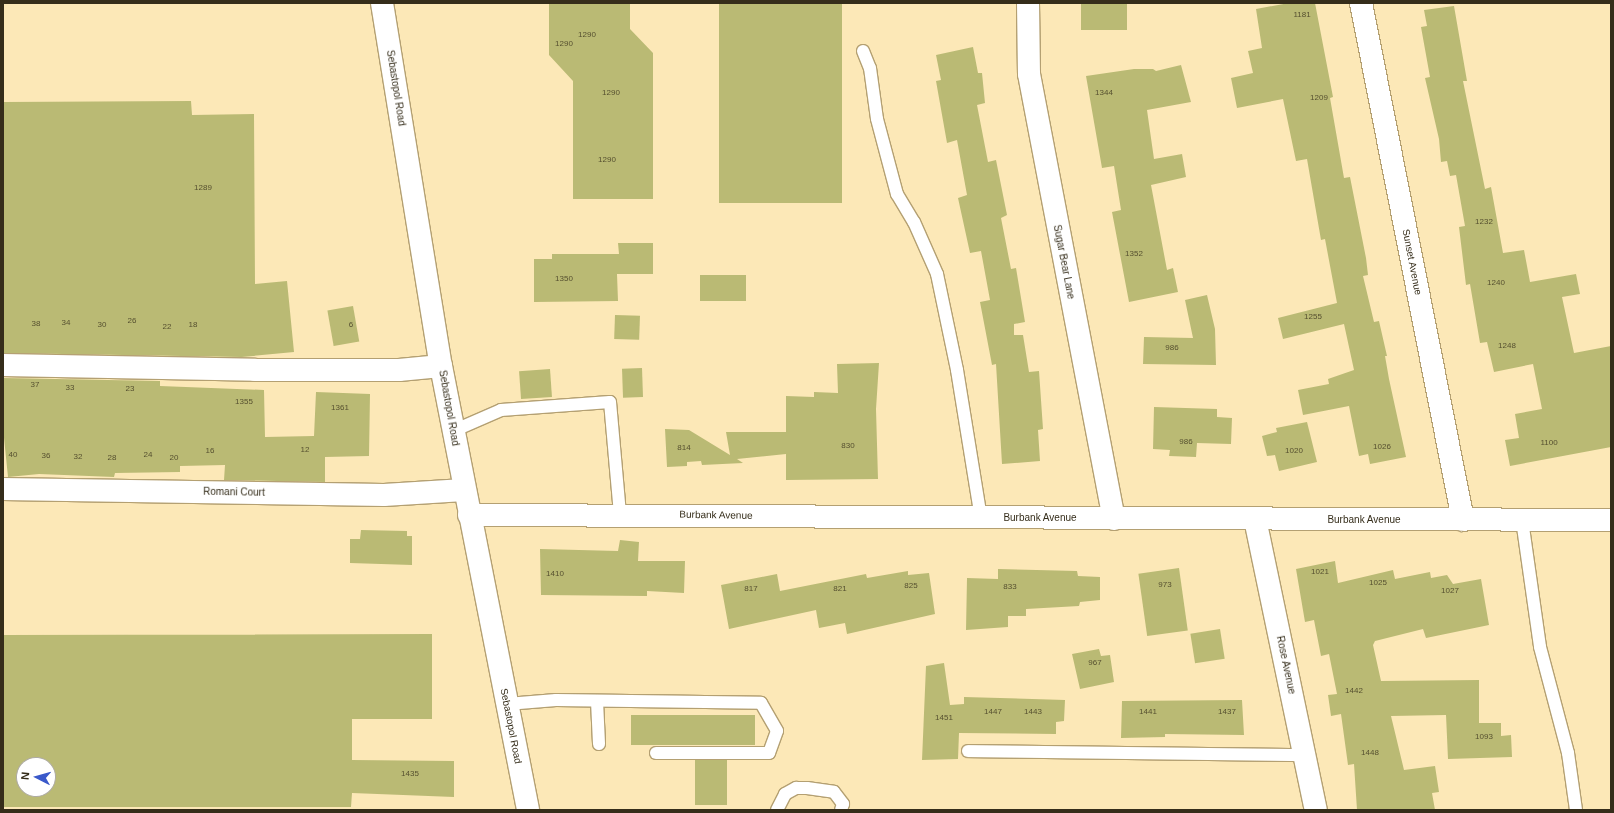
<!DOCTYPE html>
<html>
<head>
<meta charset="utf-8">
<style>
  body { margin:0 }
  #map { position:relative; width:1614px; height:813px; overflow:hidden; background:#fce8b7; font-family:Arial,sans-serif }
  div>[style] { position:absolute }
  .building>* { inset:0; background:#baba74; transform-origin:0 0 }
  .roads { filter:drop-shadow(1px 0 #b4a072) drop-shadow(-1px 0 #b4a072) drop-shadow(0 1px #b4a072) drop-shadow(0 -1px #b4a072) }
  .service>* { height:12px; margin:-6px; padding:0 6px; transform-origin:6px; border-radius:6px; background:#fff }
  .minor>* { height:22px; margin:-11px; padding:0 11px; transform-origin:11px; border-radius:11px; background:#fff }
  .secondary>* { height:22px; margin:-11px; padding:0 11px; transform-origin:11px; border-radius:11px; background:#fff }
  span { translate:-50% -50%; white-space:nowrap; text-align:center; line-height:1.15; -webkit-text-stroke:4px #fff; paint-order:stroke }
  .number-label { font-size:8px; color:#565030 }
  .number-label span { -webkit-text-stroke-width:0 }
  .street-label { font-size:10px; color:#352d1a }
  .frame { position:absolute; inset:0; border:4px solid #352d1a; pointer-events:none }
  .north { position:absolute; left:16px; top:757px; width:40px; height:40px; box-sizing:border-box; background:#fff; border:1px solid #aeaba3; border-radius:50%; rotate:276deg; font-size:11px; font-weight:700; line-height:16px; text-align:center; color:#352d1a }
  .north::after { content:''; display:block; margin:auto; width:14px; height:18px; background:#3a59ca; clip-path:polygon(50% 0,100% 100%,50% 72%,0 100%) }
</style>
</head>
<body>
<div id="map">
  <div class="building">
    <div style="clip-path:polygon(549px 3px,630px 3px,630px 29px,653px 53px,653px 199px,573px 199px,573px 81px,549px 55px)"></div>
    <div style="left:719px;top:3px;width:123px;height:200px"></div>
    <div style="left:1081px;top:3px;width:46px;height:27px"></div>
    <div style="clip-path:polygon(1289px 3px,1315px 3px,1333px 97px,1330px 98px,1344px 178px,1350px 177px,1366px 258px,1368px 275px,1363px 276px,1374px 322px,1379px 321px,1387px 356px,1385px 356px,1389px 379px,1406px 457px,1370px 464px,1368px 454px,1359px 456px,1349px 406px,1303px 415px,1298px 390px,1329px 384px,1328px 379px,1354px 370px,1344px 324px,1283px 339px,1278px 318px,1337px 303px,1325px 239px,1321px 240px,1307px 159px,1296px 161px,1283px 99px,1237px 108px,1231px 78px,1253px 73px,1248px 51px,1262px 48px,1256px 9px)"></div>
    <div style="clip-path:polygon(1454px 6px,1467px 81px,1463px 81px,1485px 189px,1491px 187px,1503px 253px,1524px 250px,1530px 282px,1576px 274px,1580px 294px,1562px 297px,1574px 353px,1611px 346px,1611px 447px,1510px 466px,1505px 440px,1519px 438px,1515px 414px,1542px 409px,1533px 364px,1494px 372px,1487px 342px,1480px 343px,1470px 284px,1466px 285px,1459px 227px,1465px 226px,1456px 175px,1450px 176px,1447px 161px,1441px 162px,1439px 139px,1425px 78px,1430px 77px,1421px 27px,1427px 26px,1424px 10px)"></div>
    <div style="clip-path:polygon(973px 47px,978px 73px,982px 73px,985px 103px,977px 105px,988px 162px,996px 160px,1007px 215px,1001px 218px,1011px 269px,1016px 268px,1025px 322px,1014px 324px,1014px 335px,1023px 335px,1029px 372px,1039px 371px,1043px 429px,1038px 430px,1040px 461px,1002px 464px,996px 364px,992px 365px,980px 302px,990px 300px,981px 251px,970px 253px,958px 198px,967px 195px,957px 140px,947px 143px,936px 81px,941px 80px,936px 55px)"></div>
    <div style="clip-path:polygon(1181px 65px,1191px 102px,1147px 110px,1154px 159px,1182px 154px,1186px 177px,1151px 185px,1167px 270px,1173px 268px,1178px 292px,1129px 302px,1112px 212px,1121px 210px,1114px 166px,1102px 168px,1086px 76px,1134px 69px,1153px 69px,1156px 71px)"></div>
    <div style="clip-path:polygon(191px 101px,192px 115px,254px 114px,255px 284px,287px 281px,294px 352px,242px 357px,3px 353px,3px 102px)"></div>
    <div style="clip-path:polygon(618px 243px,653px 243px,653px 274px,617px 274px,618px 301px,534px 302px,534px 259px,552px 259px,552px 254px,619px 254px)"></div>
    <div style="left:746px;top:275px;width:26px;height:46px;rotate:90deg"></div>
    <div style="clip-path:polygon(1207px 295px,1215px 329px,1216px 365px,1143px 364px,1144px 337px,1193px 338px,1185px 300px)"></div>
    <div style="left:353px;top:306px;width:36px;height:26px;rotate:80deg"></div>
    <div style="left:615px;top:315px;width:25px;height:24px;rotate:2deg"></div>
    <div style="clip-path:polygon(879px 363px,876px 409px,878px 479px,786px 480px,786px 454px,737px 459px,743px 463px,702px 465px,701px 461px,687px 462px,687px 466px,667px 467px,665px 429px,689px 430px,730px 455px,726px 432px,786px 432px,786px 396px,814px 397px,814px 392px,838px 393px,837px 364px)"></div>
    <div style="left:642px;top:368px;width:29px;height:20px;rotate:88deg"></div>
    <div style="left:550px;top:369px;width:28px;height:31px;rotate:86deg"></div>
    <div style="clip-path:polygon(3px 378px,160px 381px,160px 386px,264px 390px,265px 437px,314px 436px,316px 392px,370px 394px,369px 456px,325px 457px,325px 482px,224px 480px,225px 465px,180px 466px,180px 472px,115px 473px,114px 477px,39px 474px,8px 477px,3px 428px)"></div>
    <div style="clip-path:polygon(1154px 407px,1217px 409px,1217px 417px,1232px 418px,1231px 444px,1197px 443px,1196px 457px,1169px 456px,1170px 450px,1153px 449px)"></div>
    <div style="clip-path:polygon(1307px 422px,1317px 462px,1279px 471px,1275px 455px,1267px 456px,1262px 436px,1277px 432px,1276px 428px)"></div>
    <div style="clip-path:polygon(361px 530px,407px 531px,407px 536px,412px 536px,412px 565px,350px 563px,350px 539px,360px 539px)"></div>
    <div style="clip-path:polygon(620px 540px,639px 542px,638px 561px,685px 561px,684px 593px,647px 591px,647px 596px,541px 595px,540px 549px,618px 551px)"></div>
    <div style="clip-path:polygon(1335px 561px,1338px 583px,1393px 570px,1395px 579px,1430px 572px,1431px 578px,1447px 575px,1453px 584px,1481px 579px,1489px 625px,1426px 638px,1423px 629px,1375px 641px,1373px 645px,1381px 681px,1479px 680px,1479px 723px,1501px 723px,1501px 736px,1511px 735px,1512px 757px,1448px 759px,1446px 715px,1391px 716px,1404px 770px,1435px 766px,1439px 792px,1432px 793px,1435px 810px,1357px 810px,1354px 764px,1348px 765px,1341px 714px,1331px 716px,1328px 695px,1337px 694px,1329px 654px,1321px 656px,1314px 620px,1305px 622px,1296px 569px)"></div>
    <div style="left:1179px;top:568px;width:63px;height:41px;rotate:82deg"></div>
    <div style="clip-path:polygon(998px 569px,1077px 571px,1078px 576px,1100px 577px,1100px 600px,1080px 602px,1079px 606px,1026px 609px,1026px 616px,1008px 616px,1008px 627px,966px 630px,967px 578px,998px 579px)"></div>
    <div style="clip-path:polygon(908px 571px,908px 575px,929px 573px,935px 614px,847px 634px,845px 623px,819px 628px,816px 610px,729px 629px,721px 585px,777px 574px,780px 591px,866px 574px,867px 578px)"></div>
    <div style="left:1220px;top:629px;width:30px;height:30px;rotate:81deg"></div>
    <div style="clip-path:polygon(evenodd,432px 634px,432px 719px,352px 719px,352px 760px,454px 761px,454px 797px,352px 793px,351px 807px,3px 807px,3px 635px,432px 634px,24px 765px,48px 765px,48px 789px,24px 789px,24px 765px)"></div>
    <div style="clip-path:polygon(1099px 649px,1101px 656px,1110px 655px,1114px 682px,1080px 689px,1072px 654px)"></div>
    <div style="clip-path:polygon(944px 663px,950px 705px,964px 704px,964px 697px,1065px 700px,1064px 721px,1056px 722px,1056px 734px,959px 733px,958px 759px,922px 760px,926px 666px)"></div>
    <div style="clip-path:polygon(1242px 700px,1244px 735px,1165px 734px,1165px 737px,1121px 738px,1122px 701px)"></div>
    <div style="left:631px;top:715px;width:124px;height:30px"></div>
    <div style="left:695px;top:760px;width:32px;height:45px"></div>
  </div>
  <div class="roads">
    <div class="service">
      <div style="left:863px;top:51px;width:18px;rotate:68deg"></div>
      <div style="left:870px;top:68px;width:51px;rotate:82.2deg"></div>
      <div style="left:877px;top:119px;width:78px;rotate:75.1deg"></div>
      <div style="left:897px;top:194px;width:33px;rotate:59deg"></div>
      <div style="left:914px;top:222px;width:57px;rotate:66.1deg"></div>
      <div style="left:937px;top:274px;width:98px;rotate:78.2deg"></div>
      <div style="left:957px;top:370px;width:150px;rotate:80.8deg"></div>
      <div style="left:453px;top:431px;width:52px;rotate:-23.6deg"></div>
      <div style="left:501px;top:410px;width:109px;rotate:-4.2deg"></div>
      <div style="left:610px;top:402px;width:113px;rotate:84.9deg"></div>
      <div style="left:1522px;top:520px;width:128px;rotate:81.9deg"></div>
      <div style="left:1540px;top:647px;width:110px;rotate:75.2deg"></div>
      <div style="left:1568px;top:753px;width:58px;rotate:82deg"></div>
      <div style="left:597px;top:701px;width:43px;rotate:87.3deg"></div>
      <div style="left:507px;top:704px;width:49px;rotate:-4.7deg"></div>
      <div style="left:556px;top:700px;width:205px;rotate:0.8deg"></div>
      <div style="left:761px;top:703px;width:32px;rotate:60deg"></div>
      <div style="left:777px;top:731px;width:23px;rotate:110deg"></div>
      <div style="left:769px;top:753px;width:113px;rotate:180deg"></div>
      <div style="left:968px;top:751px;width:337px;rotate:0.7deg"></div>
      <div style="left:777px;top:810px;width:18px;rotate:-63deg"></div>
      <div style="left:785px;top:794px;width:13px;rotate:-29deg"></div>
      <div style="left:796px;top:788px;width:11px"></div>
      <div style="left:807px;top:788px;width:27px;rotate:8deg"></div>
      <div style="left:834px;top:792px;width:15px;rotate:53deg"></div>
      <div style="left:843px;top:804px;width:6px;rotate:108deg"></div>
    </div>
    <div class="minor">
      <div style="left:1028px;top:3px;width:71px;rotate:89.2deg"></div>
      <div style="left:1029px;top:74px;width:453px;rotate:79.2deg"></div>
      <div style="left:1361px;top:3px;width:527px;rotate:78.84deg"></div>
      <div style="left:3px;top:365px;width:252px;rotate:1.1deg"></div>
      <div style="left:255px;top:370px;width:144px"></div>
      <div style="left:399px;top:370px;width:42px;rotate:-5.4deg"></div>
      <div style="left:3px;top:489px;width:381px;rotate:0.9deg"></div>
      <div style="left:384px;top:495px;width:80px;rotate:-3.6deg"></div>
      <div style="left:469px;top:515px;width:1142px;rotate:0.25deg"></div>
      <div style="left:1255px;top:519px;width:297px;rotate:78.2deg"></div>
    </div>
    <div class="secondary">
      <div style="left:382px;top:3px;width:368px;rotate:80.8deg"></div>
      <div style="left:441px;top:366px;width:452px;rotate:78.9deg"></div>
    </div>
  </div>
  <div class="number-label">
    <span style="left:1302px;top:15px">1181</span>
    <span style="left:587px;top:35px">1290</span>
    <span style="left:564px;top:44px">1290</span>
    <span style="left:611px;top:93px">1290</span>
    <span style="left:1104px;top:93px">1344</span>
    <span style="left:1319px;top:98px">1209</span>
    <span style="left:607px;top:160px">1290</span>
    <span style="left:203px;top:188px">1289</span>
    <span style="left:1484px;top:222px">1232</span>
    <span style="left:1134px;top:254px">1352</span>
    <span style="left:564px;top:279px">1350</span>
    <span style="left:1496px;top:283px">1240</span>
    <span style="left:1313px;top:317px">1255</span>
    <span style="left:132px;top:321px">26</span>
    <span style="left:66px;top:323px">34</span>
    <span style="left:36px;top:324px">38</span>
    <span style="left:102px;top:325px">30</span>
    <span style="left:193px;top:325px">18</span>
    <span style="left:351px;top:325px">6</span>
    <span style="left:167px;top:327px">22</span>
    <span style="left:1507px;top:346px">1248</span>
    <span style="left:1172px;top:348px">986</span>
    <span style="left:35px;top:385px">37</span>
    <span style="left:70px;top:388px">33</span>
    <span style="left:130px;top:389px">23</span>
    <span style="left:244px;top:402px">1355</span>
    <span style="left:340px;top:408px">1361</span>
    <span style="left:1186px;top:442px">986</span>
    <span style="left:1549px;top:443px">1100</span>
    <span style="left:848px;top:446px">830</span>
    <span style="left:1382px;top:447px">1026</span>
    <span style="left:684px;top:448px">814</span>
    <span style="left:305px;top:450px">12</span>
    <span style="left:210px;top:451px">16</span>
    <span style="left:1294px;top:451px">1020</span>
    <span style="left:13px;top:455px">40</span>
    <span style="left:148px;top:455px">24</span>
    <span style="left:46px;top:456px">36</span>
    <span style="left:78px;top:457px">32</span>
    <span style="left:112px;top:458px">28</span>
    <span style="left:174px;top:458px">20</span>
    <span style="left:1320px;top:572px">1021</span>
    <span style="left:555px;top:574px">1410</span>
    <span style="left:1378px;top:583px">1025</span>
    <span style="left:1165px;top:585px">973</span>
    <span style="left:911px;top:586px">825</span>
    <span style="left:1010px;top:587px">833</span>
    <span style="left:751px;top:589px">817</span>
    <span style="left:840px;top:589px">821</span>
    <span style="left:1450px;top:591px">1027</span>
    <span style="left:1095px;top:663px">967</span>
    <span style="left:1354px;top:691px">1442</span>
    <span style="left:993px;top:712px">1447</span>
    <span style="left:1033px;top:712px">1443</span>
    <span style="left:1148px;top:712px">1441</span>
    <span style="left:1227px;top:712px">1437</span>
    <span style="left:944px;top:718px">1451</span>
    <span style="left:1484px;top:737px">1093</span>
    <span style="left:1370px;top:753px">1448</span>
    <span style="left:410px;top:774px">1435</span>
  </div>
  <div class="street-label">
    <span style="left:396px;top:88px;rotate:81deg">Sebastopol Road</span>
    <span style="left:1064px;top:262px;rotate:79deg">Sugar Bear Lane</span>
    <span style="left:1412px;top:262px;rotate:79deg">Sunset Avenue</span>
    <span style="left:449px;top:408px;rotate:80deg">Sebastopol Road</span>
    <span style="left:234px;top:492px;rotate:1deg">Romani Court</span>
    <span style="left:716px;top:515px;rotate:1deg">Burbank Avenue</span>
    <span style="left:1040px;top:518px">Burbank Avenue</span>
    <span style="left:1364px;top:520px">Burbank Avenue</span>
    <span style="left:1286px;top:665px;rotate:78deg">Rose Avenue</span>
    <span style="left:511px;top:726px;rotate:79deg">Sebastopol Road</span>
  </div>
  <div class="frame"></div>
  <div class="north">N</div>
</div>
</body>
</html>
